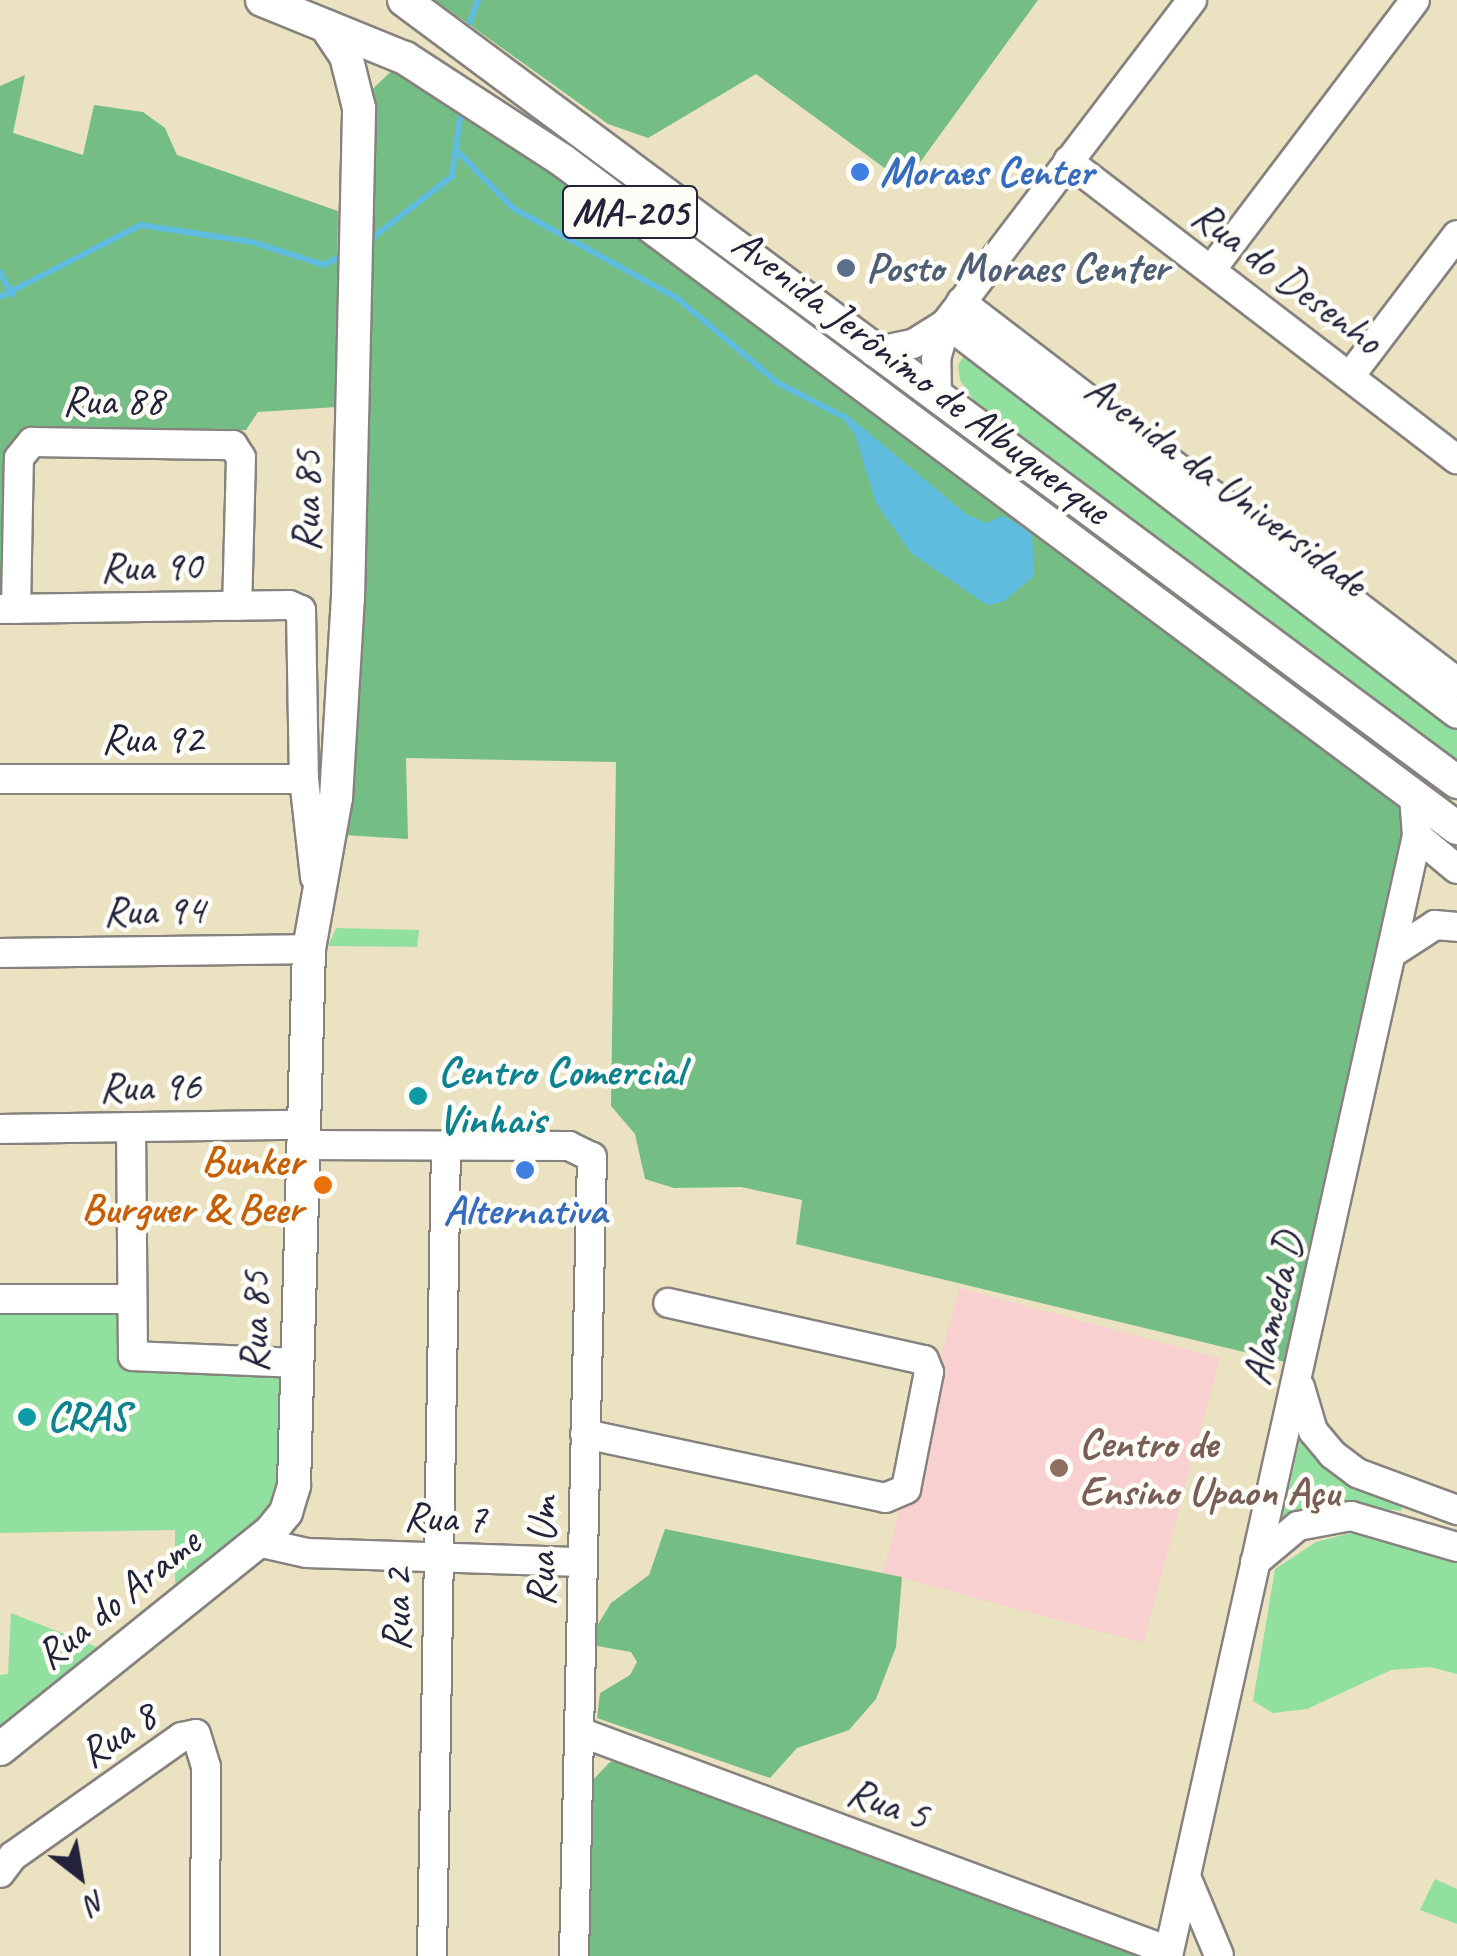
<!DOCTYPE html>
<html>
<head>
<meta charset="utf-8">
<style>
  body { margin:0 }
  #map { position:relative; width:1457px; height:1956px; overflow:hidden; background:#ebe2c2; font-family:Caveat,sans-serif }
  div>[style] { position:absolute }
  .built>* { inset:0; background:#f7d0cf; transform-origin:0 0 }
  .green>* { inset:0; background:#91e09f }
  .forest>* { inset:0; background:#74be86 }
  .water>* { inset:0; background:#60bcde }
  .stream>* { height:6px; margin:-3px; padding:0 3px; transform-origin:3px; border-radius:3px; background:#60bcde }
  .roads { filter:drop-shadow(2px 0 #86827e) drop-shadow(-2px 0 #86827e) drop-shadow(0 2px #86827e) drop-shadow(0 -2px #86827e) }
  .minor>* { height:28px; margin:-14px; padding:0 14px; transform-origin:14px; border-radius:14px; background:#fff }
  .major>* { height:32px; margin:-16px; padding:0 16px; transform-origin:16px; border-radius:16px; background:#fff }
  .dots>* { width:28px; height:28px; translate:-50% -50%; box-sizing:border-box; border:5px solid #fdfcf7; border-radius:50% }
  span { translate:-50% -50%; white-space:nowrap; text-align:center; line-height:1.15; -webkit-text-stroke:9px #fdfcf7; paint-order:stroke }
  .shield-label span { padding:2px 8px; background:#fdfcf7; border:2px solid; border-radius:8px; -webkit-text-stroke-width:0 }
  .shield-label { font-size:40px; color:#22223b; font-weight:700 }
  .shop-label { font-size:42px; color:#366cbe; font-weight:700 }
  .left { translate:0 -50%; text-align:left }
  .service-label { font-size:42px; color:#4e5e75; font-weight:700 }
  .street-label { font-size:42px; color:#22223b }
  .culture-label { font-size:42px; color:#0d838f; font-weight:700 }
  .food-label { font-size:42px; color:#c56008; font-weight:700 }
  .right { translate:-100% -50%; text-align:right }
  .education-label { font-size:42px; color:#785e54; font-weight:700 }
  .north { position:absolute; left:30px; top:1826px; width:100px; height:100px; -webkit-text-stroke:8px #fdfcf7; paint-order:stroke; rotate:149deg; font-size:28px; font-weight:700; line-height:40px; text-align:center; color:#22223b }
  .north::after { content:''; display:block; margin:auto; width:35px; height:45px; background:#22223b; clip-path:polygon(50% 0,100% 100%,50% 72%,0 100%) }
</style>
</head>
<body>
<div id="map">
  <div class="built">
    <div style="left:959px;top:1288px;width:270px;height:295px;rotate:15deg"></div>
  </div>
  <div class="green">
    <div style="clip-path:polygon(966px 353px,1457px 727px,1457px 768px,977px 405px,960px 380px,958px 365px)"></div>
    <div style="clip-path:polygon(336px 928px,419px 930px,417px 947px,328px 946px)"></div>
    <div style="clip-path:polygon(119px 1307px,127px 1369px,292px 1370px,280px 1502px,193px 1580px,175px 1583px,175px 1530px,0 1533px,0 1309px)"></div>
    <div style="clip-path:polygon(1301px 1435px,1403px 1503px,1401px 1511px,1329px 1502px,1280px 1527px)"></div>
    <div style="clip-path:polygon(1358px 1531px,1457px 1562px,1457px 1674px,1430px 1667px,1391px 1670px,1307px 1709px,1273px 1713px,1253px 1701px,1275px 1569px,1316px 1542px)"></div>
    <div style="clip-path:polygon(11px 1613px,102px 1649px,0 1733px,0 1675px,8px 1674px)"></div>
    <div style="clip-path:polygon(1435px 1879px,1457px 1889px,1457px 1924px,1420px 1910px)"></div>
  </div>
  <div class="forest">
    <div style="clip-path:polygon(435px 0,1038px 0,905px 183px,756px 74px,648px 138px,608px 124px)"></div>
    <div style="clip-path:polygon(404px 59px,1399px 802px,1404px 854px,1285px 1362px,796px 1244px,802px 1200px,741px 1187px,674px 1188px,645px 1179px,635px 1134px,611px 1106px,616px 762px,406px 758px,408px 839px,344px 835px,358px 103px)"></div>
    <div style="clip-path:polygon(25px 75px,13px 133px,83px 155px,94px 105px,143px 112px,165px 128px,177px 155px,338px 211px,336px 407px,258px 412px,246px 430px,26px 433px,9px 452px,0 599px,0 86px)"></div>
    <div style="clip-path:polygon(665px 1529px,902px 1577px,896px 1647px,876px 1699px,849px 1730px,797px 1748px,770px 1778px,597px 1718px,600px 1693px,630px 1675px,637px 1662px,631px 1652px,597px 1646px,591px 1636px,611px 1603px,649px 1575px)"></div>
    <div style="clip-path:polygon(610px 1762px,625px 1762px,1137px 1956px,587px 1956px,589px 1784px)"></div>
  </div>
  <div class="water">
    <div style="clip-path:polygon(845px 413px,966px 514px,986px 523px,1003px 516px,1032px 532px,1034px 576px,1003px 602px,987px 605px,911px 553px,876px 503px,855px 435px,840px 415px)"></div>
  </div>
  <div class="stream">
    <div style="left:470px;top:22px;width:23px;rotate:-70deg"></div>
    <div style="left:459px;top:153px;width:77px;rotate:45.5deg"></div>
    <div style="left:513px;top:208px;width:187px;rotate:28.8deg"></div>
    <div style="left:677px;top:298px;width:132px;rotate:40.1deg"></div>
    <div style="left:778px;top:383px;width:70px;rotate:27.3deg"></div>
    <div style="left:367px;top:242px;width:108px;rotate:-37.8deg"></div>
    <div style="left:452px;top:176px;width:67px;rotate:-82.2deg"></div>
    <div style="left:0;top:272px;width:26px;rotate:62deg"></div>
    <div style="left:0;top:297px;width:158px;rotate:-27.1deg"></div>
    <div style="left:141px;top:225px;width:112px;rotate:8.7deg"></div>
    <div style="left:252px;top:242px;width:76px;rotate:17.7deg"></div>
    <div style="left:324px;top:265px;width:21px;rotate:-28deg"></div>
  </div>
  <div class="roads">
    <div class="minor">
      <div style="left:1068px;top:161px;width:490px;rotate:37.5deg"></div>
      <div style="left:1211px;top:270px;width:338px;rotate:-52.9deg"></div>
      <div style="left:961px;top:302px;width:625px;rotate:37.46deg"></div>
      <div style="left:946px;top:323px;width:643px;rotate:37.42deg"></div>
      <div style="left:874px;top:352px;width:40px;rotate:-12deg"></div>
      <div style="left:913px;top:344px;width:39px;rotate:-32deg"></div>
      <div style="left:1350px;top:376px;width:177px;rotate:-52.8deg"></div>
      <div style="left:937px;top:398px;width:39px;rotate:-91deg"></div>
      <div style="left:936px;top:359px;width:37px;rotate:-74deg"></div>
      <div style="left:946px;top:323px;width:406px;rotate:-52.7deg"></div>
      <div style="left:0;top:609px;width:289px;rotate:-0.8deg"></div>
      <div style="left:289px;top:605px;width:13px;rotate:23deg"></div>
      <div style="left:301px;top:610px;width:169px;rotate:89deg"></div>
      <div style="left:304px;top:779px;width:99px;rotate:83.6deg"></div>
      <div style="left:16px;top:609px;width:151px;rotate:-88.9deg"></div>
      <div style="left:19px;top:458px;width:21px;rotate:-51deg"></div>
      <div style="left:32px;top:442px;width:201px;rotate:0.9deg"></div>
      <div style="left:233px;top:445px;width:15px;rotate:58deg"></div>
      <div style="left:241px;top:458px;width:148px;rotate:91.5deg"></div>
      <div style="left:0;top:779px;width:304px"></div>
      <div style="left:1417px;top:836px;width:52px;rotate:39.5deg"></div>
      <div style="left:0;top:953px;width:309px;rotate:-0.7deg"></div>
      <div style="left:1392px;top:953px;width:51px;rotate:-33.1deg"></div>
      <div style="left:1435px;top:925px;width:22px;rotate:5deg"></div>
      <div style="left:131px;top:1127px;width:229px;rotate:89.5deg"></div>
      <div style="left:133px;top:1356px;width:164px;rotate:2.4deg"></div>
      <div style="left:0;top:1129px;width:301px;rotate:-0.8deg"></div>
      <div style="left:301px;top:1145px;width:268px;rotate:0.2deg"></div>
      <div style="left:569px;top:1146px;width:25px;rotate:26deg"></div>
      <div style="left:592px;top:1157px;width:799px;rotate:91.29deg"></div>
      <div style="left:0;top:1299px;width:129px"></div>
      <div style="left:1300px;top:1387px;width:46px;rotate:73.5deg"></div>
      <div style="left:1313px;top:1431px;width:30px;rotate:50deg"></div>
      <div style="left:1332px;top:1454px;width:31px;rotate:37deg"></div>
      <div style="left:1357px;top:1473px;width:107px;rotate:20.3deg"></div>
      <div style="left:585px;top:1434px;width:307px;rotate:12deg"></div>
      <div style="left:885px;top:1498px;width:23px;rotate:-23deg"></div>
      <div style="left:906px;top:1489px;width:119px;rotate:-78.9deg"></div>
      <div style="left:929px;top:1372px;width:13px;rotate:-113deg"></div>
      <div style="left:924px;top:1360px;width:262px;rotate:-167.4deg"></div>
      <div style="left:258px;top:1542px;width:50px;rotate:12.7deg"></div>
      <div style="left:307px;top:1553px;width:275px;rotate:1.9deg"></div>
      <div style="left:1255px;top:1562px;width:56px;rotate:-39.9deg"></div>
      <div style="left:1298px;top:1526px;width:54px;rotate:-10.7deg"></div>
      <div style="left:1351px;top:1516px;width:110px;rotate:16.3deg"></div>
      <div style="left:580px;top:1732px;width:628px;rotate:20.4deg"></div>
      <div style="left:0;top:1873px;width:21px;rotate:-53deg"></div>
      <div style="left:13px;top:1856px;width:207px;rotate:-35.2deg"></div>
      <div style="left:182px;top:1737px;width:14px;rotate:-12deg"></div>
      <div style="left:196px;top:1734px;width:34px;rotate:73deg"></div>
      <div style="left:206px;top:1767px;width:189px;rotate:90.3deg"></div>
      <div style="left:1187px;top:1879px;width:82px;rotate:67.2deg"></div>
      <div style="left:432px;top:1956px;width:811px;rotate:-89.01deg"></div>
      <div style="left:1168px;top:1956px;width:1147px;rotate:-77.47deg"></div>
      <div style="left:1417px;top:836px;width:40px;rotate:-94.3deg"></div>
    </div>
    <div class="major">
      <div style="left:262px;top:0;width:154px;rotate:22.1deg"></div>
      <div style="left:405px;top:58px;width:187px;rotate:33deg"></div>
      <div style="left:562px;top:160px;width:1117px;rotate:36.74deg"></div>
      <div style="left:404px;top:0;width:1312px;rotate:36.6deg"></div>
      <div style="left:0;top:1749px;width:346px;rotate:-38.8deg"></div>
      <div style="left:270px;top:1532px;width:26px;rotate:-51deg"></div>
      <div style="left:286px;top:1512px;width:28px;rotate:-73deg"></div>
      <div style="left:294px;top:1485px;width:536px;rotate:-88.4deg"></div>
      <div style="left:309px;top:949px;width:153px;rotate:-79.9deg"></div>
      <div style="left:336px;top:798px;width:200px;rotate:-86.6deg"></div>
      <div style="left:348px;top:598px;width:490px;rotate:-88.7deg"></div>
      <div style="left:359px;top:108px;width:54px;rotate:-104deg"></div>
      <div style="left:346px;top:56px;width:36px;rotate:-124deg"></div>
    </div>
  </div>
  <div class="dots">
    <div style="left:860px;top:172px;background:#3f7fe0"></div>
    <div style="left:846px;top:268px;background:#5c6f8a"></div>
    <div style="left:418px;top:1096px;background:#0f9aa8"></div>
    <div style="left:525px;top:1170px;background:#3f7fe0"></div>
    <div style="left:323px;top:1185px;background:#e8710a"></div>
    <div style="left:27px;top:1417px;background:#0f9aa8"></div>
    <div style="left:1059px;top:1468px;background:#8d6e63"></div>
  </div>
  <div class="shield-label">
    <span style="left:630px;top:212px">MA-205</span>
  </div>
  <div class="shop-label">
    <span class="left" style="left:880px;top:172px">Moraes Center</span>
    <span style="left:525px;top:1211px">Alternativa</span>
  </div>
  <div class="service-label">
    <span class="left" style="left:866px;top:268px">Posto Moraes Center</span>
  </div>
  <div class="street-label">
    <span style="left:1287px;top:278px;rotate:37deg">Rua do Desenho</span>
    <span style="left:921px;top:377px;rotate:37deg">Avenida Jerônimo de Albuquerque</span>
    <span style="left:113px;top:401px">Rua 88</span>
    <span style="left:1226px;top:486px;rotate:37deg">Avenida da Universidade</span>
    <span style="left:307px;top:501px;rotate:-89deg">Rua 85</span>
    <span style="left:151px;top:567px;rotate:-1deg">Rua 90</span>
    <span style="left:152px;top:739px">Rua 92</span>
    <span style="left:154px;top:911px;rotate:-1deg">Rua 94</span>
    <span style="left:150px;top:1087px;rotate:-1deg">Rua 96</span>
    <span style="left:1273px;top:1309px;rotate:-77deg">Alameda D</span>
    <span style="left:255px;top:1322px;rotate:-89deg">Rua 85</span>
    <span style="left:445px;top:1518px;rotate:2deg">Rua 7</span>
    <span style="left:542px;top:1552px;rotate:-89deg">Rua Um</span>
    <span style="left:118px;top:1599px;rotate:-39deg">Rua do Arame</span>
    <span style="left:397px;top:1610px;rotate:-89deg">Rua 2</span>
    <span style="left:118px;top:1735px;rotate:-34deg">Rua 8</span>
    <span style="left:888px;top:1804px;rotate:20deg">Rua 5</span>
  </div>
  <div class="culture-label">
    <span class="left" style="left:438px;top:1096px">Centro Comercial<br>Vinhais</span>
    <span class="left" style="left:47px;top:1417px">CRAS</span>
  </div>
  <div class="food-label">
    <span class="right" style="left:303px;top:1185px">Bunker<br>Burguer &amp; Beer</span>
  </div>
  <div class="education-label">
    <span class="left" style="left:1079px;top:1468px">Centro de<br>Ensino Upaon Açu</span>
  </div>
  <div class="north">N</div>
</div>
</body>
</html>
